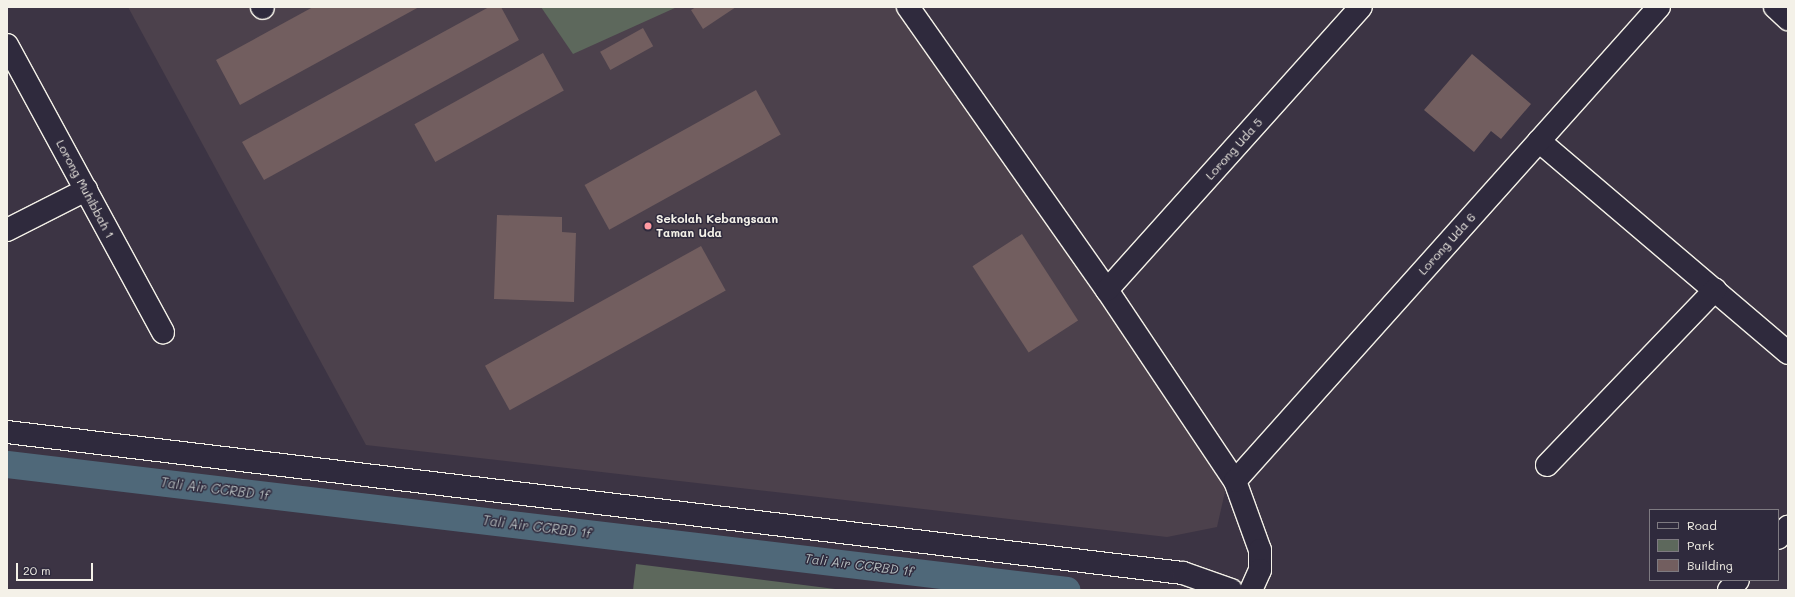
<!DOCTYPE html>
<html>
<head>
<meta charset="utf-8">
<style>
  body { margin:0 }
  #map { position:relative; width:1795px; height:597px; overflow:hidden; background:#3c3444; font-family:Mali,sans-serif }
  div>[style] { position:absolute }
  .built>* { inset:0; background:#4c414c }
  .green>* { inset:0; background:#5d685c }
  .canal>* { height:27px; margin:-13.5px; padding:0 13.5px; transform-origin:13.5px; border-radius:13.5px; background:#4f6879 }
  .building>* { inset:0; background:#725e5f; transform-origin:0 0 }
  .roads { filter:drop-shadow(1px 0 #f4f1e8) drop-shadow(-1px 0 #f4f1e8) drop-shadow(0 1px #f4f1e8) drop-shadow(0 -1px #f4f1e8) }
  .minor>* { height:22px; margin:-11px; padding:0 11px; transform-origin:11px; border-radius:11px; background:#2f2a3d }
  .dots>* { width:11px; height:11px; translate:-50% -50%; box-sizing:border-box; border:2px solid #2f2a3d; border-radius:50% }
  span { translate:-50% -50%; white-space:nowrap; text-align:center; line-height:1.15; -webkit-text-stroke:3px #2f2a3d; paint-order:stroke }
  .street-label { font-size:12px; color:#f4f1e8 }
  .poi-label { font-size:12px; color:#f4f1e8; font-weight:700 }
  .left { translate:0 -50%; text-align:left }
  .water-label { font-size:13px; color:#b2babc; font-style:italic }
  .frame { position:absolute; inset:0; border:8px solid #f4f1e8; pointer-events:none }
  .legend { position:absolute; left:1649px; top:509px; width:130px; height:72px; box-sizing:border-box; background:#2f2a3d; border:1px solid #7e7a81; margin:0; padding:5px 7px; list-style:none; font-size:12px; color:#f4f1e8 }
  .legend li { display:flex; align-items:center; gap:8px; height:20px }
  .legend b { width:20px; border:1px solid #7e7a81 }
  .scale { position:absolute; left:16px; top:563px; width:77px; height:18px; box-sizing:border-box; border:2px solid #f4f1e8; border-top:0; padding-left:5px; font-size:12px; line-height:14px; white-space:nowrap; color:#f4f1e8; -webkit-text-stroke:3px #2f2a3d; paint-order:stroke }
</style>
</head>
<body>
<div id="map">
  <div class="built">
    <div style="clip-path:polygon(128px 7px,900px 7px,1227px 483px,1217px 527px,1167px 537px,366px 445px)"></div>
  </div>
  <div class="green">
    <div style="clip-path:polygon(541px 7px,677px 7px,573px 54px)"></div>
    <div style="clip-path:polygon(636px 564px,843px 590px,633px 590px)"></div>
  </div>
  <div class="canal">
    <div style="left:7px;top:464px;width:1067px;rotate:6.78deg"></div>
  </div>
  <div class="building">
    <div style="clip-path:polygon(313px 7px,419px 7px,240px 105px,216px 60px)"></div>
    <div style="clip-path:polygon(489px 7px,501px 7px,519px 40px,264px 180px,242px 142px)"></div>
    <div style="clip-path:polygon(696px 7px,736px 7px,703px 29px,691px 10px)"></div>
    <div style="left:643px;top:28px;width:21px;height:49px;rotate:61deg"></div>
    <div style="left:543px;top:53px;width:43px;height:147px;rotate:61deg"></div>
    <div style="clip-path:polygon(1472px 54px,1531px 104px,1501px 139px,1491px 131px,1474px 152px,1424px 110px)"></div>
    <div style="left:756px;top:90px;width:51px;height:196px;rotate:61deg"></div>
    <div style="clip-path:polygon(497px 215px,562px 217px,562px 232px,576px 233px,574px 302px,494px 299px)"></div>
    <div style="left:1022px;top:234px;width:103px;height:59px;rotate:57deg"></div>
    <div style="left:701px;top:246px;width:51px;height:247px;rotate:61deg"></div>
  </div>
  <div class="roads">
    <div class="minor">
      <div style="left:262px;top:7px;width:1px;rotate:45deg"></div>
      <div style="left:908px;top:7px;width:346px;rotate:54.9deg"></div>
      <div style="left:1107px;top:290px;width:230px;rotate:56.2deg"></div>
      <div style="left:1235px;top:481px;width:73px;rotate:70.1deg"></div>
      <div style="left:1260px;top:550px;width:20px;rotate:90deg"></div>
      <div style="left:1260px;top:570px;width:22px;rotate:114deg"></div>
      <div style="left:1775px;top:7px;width:18px;rotate:43deg"></div>
      <div style="left:7px;top:45px;width:327px;rotate:61.5deg"></div>
      <div style="left:1539px;top:141px;width:327px;rotate:40.4deg"></div>
      <div style="left:7px;top:230px;width:89px;rotate:-26.9deg"></div>
      <div style="left:1107px;top:290px;width:380px;rotate:-48.1deg"></div>
      <div style="left:7px;top:432px;width:1184px;rotate:6.84deg"></div>
      <div style="left:1183px;top:573px;width:51px;rotate:19.5deg"></div>
      <div style="left:1547px;top:465px;width:243px;rotate:-46.2deg"></div>
      <div style="left:1235px;top:481px;width:636px;rotate:-48.19deg"></div>
      <div style="left:1778px;top:538px;width:15px;rotate:-48deg"></div>
      <div style="left:1729px;top:590px;width:13px;rotate:-48deg"></div>
    </div>
  </div>
  <div class="dots">
    <div style="left:648px;top:226px;background:#ff9aa2"></div>
  </div>
  <div class="street-label">
    <span style="left:1234px;top:149px;rotate:-48deg">Lorong Uda 5</span>
    <span style="left:85px;top:189px;rotate:62deg">Lorong Muhibbah 1</span>
    <span style="left:1447px;top:244px;rotate:-48deg">Lorong Uda 6</span>
  </div>
  <div class="poi-label">
    <span class="left" style="left:656px;top:226px">Sekolah Kebangsaan<br>Taman Uda</span>
  </div>
  <div class="water-label">
    <span style="left:215px;top:489px;rotate:7deg">Tali Air CCRBD 1f</span>
    <span style="left:537px;top:527px;rotate:7deg">Tali Air CCRBD 1f</span>
    <span style="left:859px;top:565px;rotate:7deg">Tali Air CCRBD 1f</span>
  </div>
  <div class="frame"></div>
  <ul class="legend">
  <li><b style="height:5px;background:#2f2a3d"></b>Road</li>
  <li><b style="height:11px;background:#5d685c"></b>Park</li>
  <li><b style="height:11px;background:#725e5f"></b>Building</li>
  </ul>
  <div class="scale">20 m</div>
</div>
</body>
</html>
